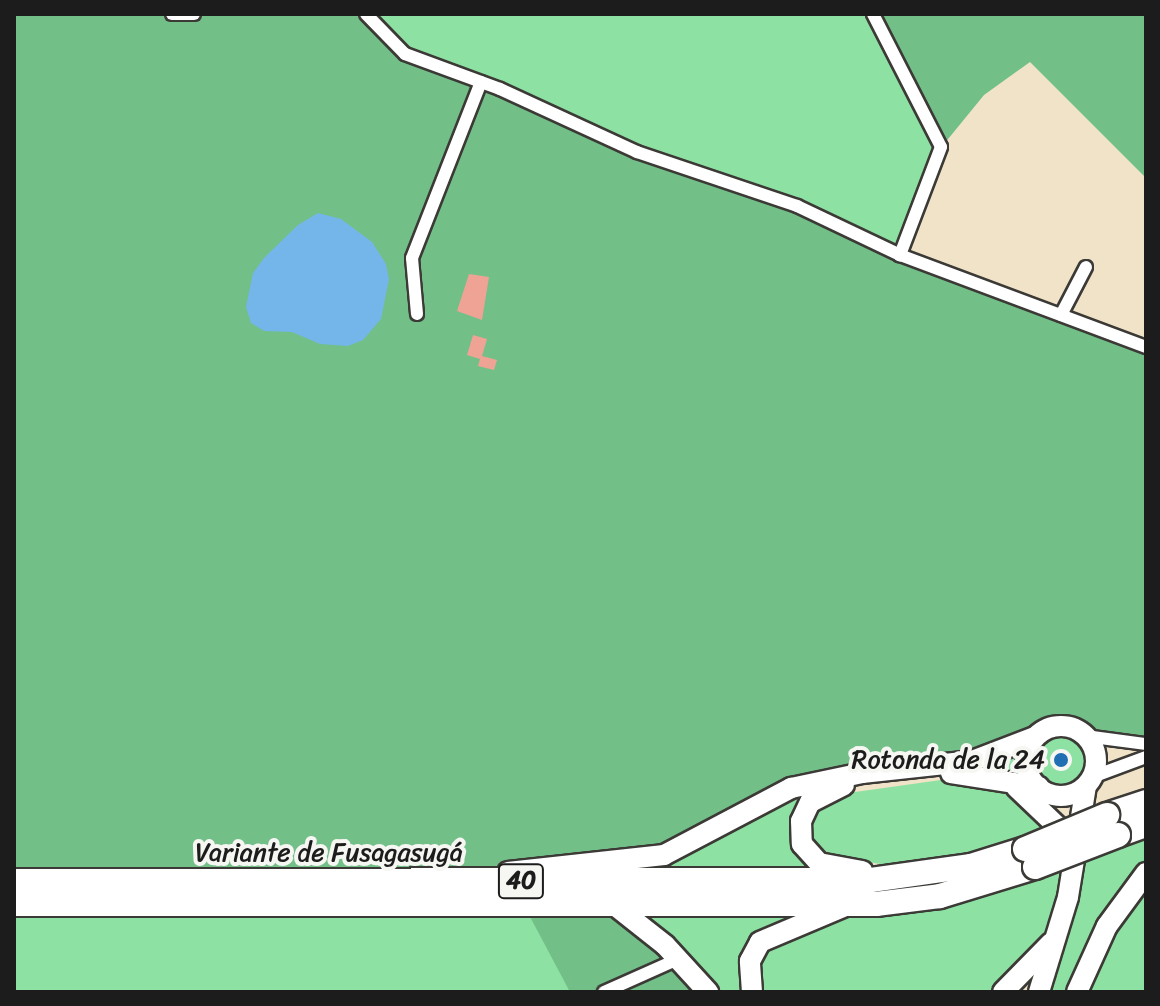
<!DOCTYPE html>
<html>
<head>
<meta charset="utf-8">
<style>
  body { margin:0 }
  #map { position:relative; width:1160px; height:1006px; overflow:hidden; background:#f0e3c7; font-family:Sriracha,sans-serif }
  div>[style] { position:absolute }
  .green>* { inset:0; background:#8de1a2 }
  .round { border-radius:50% }
  .forest>* { inset:0; background:#72bf88 }
  .water>* { inset:0; background:#74b6e9 }
  .building>* { inset:0; background:#efa395 }
  .roads { filter:drop-shadow(2px 0 #3c3a36) drop-shadow(-2px 0 #3c3a36) drop-shadow(0 2px #3c3a36) drop-shadow(0 -2px #3c3a36) }
  .street>* { height:12px; margin:-6px; padding:0 6px; transform-origin:6px; border-radius:6px; background:#fff }
  .primary>* { height:20px; margin:-10px; padding:0 10px; transform-origin:10px; border-radius:10px; background:#fff }
  .primary>.ring { margin:-10px; padding:0; box-sizing:content-box; background:none; border:20px solid #fff; border-radius:50% }
  .highway>* { height:24px; margin:-12px; padding:0 12px; transform-origin:12px; border-radius:12px; background:#fff }
  .bridges { filter:drop-shadow(2px 0 #3c3a36) drop-shadow(-2px 0 #3c3a36) drop-shadow(0 2px #3c3a36) drop-shadow(0 -2px #3c3a36) }
  .highway-bridge>* { height:24px; margin:-12px; padding:0 12px; transform-origin:12px; border-radius:12px; background:#fff }
  .dots>* { width:22px; height:22px; translate:-50% -50%; box-sizing:border-box; border:4px solid #f6f6f2; border-radius:50% }
  span { translate:-50% -50%; white-space:nowrap; text-align:center; line-height:1.15; -webkit-text-stroke:8px #f6f6f2; paint-order:stroke }
  .shield-label span { padding:2px 6px; background:#f6f6f2; border:2px solid; border-radius:6px; -webkit-text-stroke-width:0 }
  .shield-label { font-size:24px; color:#1c1c1c; font-weight:700 }
  .poi-label { font-size:26px; color:#1c1c1c }
  .right { translate:-100% -50%; text-align:right }
  .street-label { font-size:26px; color:#1c1c1c }
  .frame { position:absolute; inset:0; border:16px solid #1c1c1c; pointer-events:none }
</style>
</head>
<body>
<div id="map">
  <div class="green">
    <div style="clip-path:polygon(373px 14px,867px 14px,935px 148px,898px 248px,408px 51px)"></div>
    <div class="round" style="left:1034px;top:734px;width:54px;height:54px"></div>
    <div style="clip-path:polygon(1020px 753px,1021px 775px,984px 767px,941px 769px,818px 787px,798px 806px,792px 834px,803px 860px,828px 874px,574px 873px,642px 867px,686px 855px,794px 795px,818px 787px,844px 780px,905px 772px,941px 769px,981px 766px)"></div>
    <div style="clip-path:polygon(941px 780px,982px 782px,1012px 794px,1051px 830px,968px 859px,910px 868px,823px 856px,809px 842px,812px 814px,841px 794px)"></div>
    <div style="clip-path:polygon(1146px 833px,1146px 862px,1069px 992px,1046px 992px,1081px 858px)"></div>
    <div style="clip-path:polygon(1063px 869px,1049px 934px,992px 992px,762px 992px,756px 974px,761px 953px,773px 942px,852px 912px)"></div>
    <div style="clip-path:polygon(1146px 885px,1146px 992px,1086px 992px,1117px 926px)"></div>
    <div style="clip-path:polygon(14px 911px,528px 913px,697px 992px,14px 992px)"></div>
    <div style="clip-path:polygon(639px 912px,809px 912px,764px 929px,748px 945px,740px 974px,743px 992px,719px 992px)"></div>
  </div>
  <div class="forest">
    <div style="clip-path:polygon(14px 14px,358px 14px,402px 58px,785px 207px,900px 260px,1146px 352px,1146px 739px,1092px 732px,1080px 723px,1053px 719px,971px 754px,862px 765px,661px 847px,505px 864px,486px 873px,14px 873px)"></div>
    <div style="clip-path:polygon(878px 14px,1146px 14px,1146px 178px,1030px 62px,984px 95px,944px 144px)"></div>
    <div style="clip-path:polygon(610px 912px,660px 951px,697px 992px,570px 992px,528px 913px)"></div>
  </div>
  <div class="water">
    <div style="clip-path:polygon(318px 213px,341px 219px,372px 242px,386px 264px,389px 279px,381px 319px,363px 340px,348px 346px,320px 344px,292px 332px,264px 331px,251px 323px,246px 307px,253px 273px,264px 258px,298px 225px)"></div>
  </div>
  <div class="building">
    <div style="clip-path:polygon(469px 274px,489px 277px,482px 320px,457px 311px)"></div>
    <div style="clip-path:polygon(473px 335px,487px 339px,482px 356px,497px 360px,494px 370px,478px 366px,480px 359px,467px 355px)"></div>
  </div>
  <div class="roads">
    <div class="street">
      <div style="left:172px;top:14px;width:22px"></div>
      <div style="left:366px;top:14px;width:56px;rotate:45.7deg"></div>
      <div style="left:405px;top:54px;width:101px;rotate:20.2deg"></div>
      <div style="left:500px;top:89px;width:151px;rotate:24.7deg"></div>
      <div style="left:637px;top:152px;width:169px;rotate:18.6deg"></div>
      <div style="left:797px;top:206px;width:114px;rotate:25.4deg"></div>
      <div style="left:900px;top:255px;width:263px;rotate:20.5deg"></div>
      <div style="left:873px;top:14px;width:149px;rotate:62.9deg"></div>
      <div style="left:941px;top:147px;width:116px;rotate:110.8deg"></div>
      <div style="left:417px;top:314px;width:56px;rotate:-95.1deg"></div>
      <div style="left:412px;top:258px;width:189px;rotate:-68.6deg"></div>
      <div style="left:1061px;top:315px;width:54px;rotate:-62.5deg"></div>
      <div style="left:1085px;top:736px;width:62px;rotate:7.5deg"></div>
      <div style="left:1092px;top:777px;width:58px;rotate:-20.3deg"></div>
      <div style="left:604px;top:992px;width:81px;rotate:-24deg"></div>
    </div>
    <div class="primary">
      <div class="ring" style="left:1026px;top:726px;width:50px;height:50px"></div>
      <div style="left:951px;top:773px;width:89px;rotate:9deg"></div>
      <div style="left:844px;top:785px;width:38px;rotate:153deg"></div>
      <div style="left:810px;top:802px;width:21px;rotate:115deg"></div>
      <div style="left:801px;top:821px;width:23px;rotate:88deg"></div>
      <div style="left:802px;top:844px;width:25px;rotate:48deg"></div>
      <div style="left:819px;top:863px;width:44px;rotate:10.5deg"></div>
      <div style="left:1016px;top:787px;width:58px;rotate:43.6deg"></div>
      <div style="left:508px;top:872px;width:157px;rotate:-6.2deg"></div>
      <div style="left:664px;top:855px;width:144px;rotate:-27.8deg"></div>
      <div style="left:791px;top:788px;width:73px;rotate:-11.9deg"></div>
      <div style="left:862px;top:773px;width:111px;rotate:-6.2deg"></div>
      <div style="left:972px;top:761px;width:67px;rotate:-20.9deg"></div>
      <div style="left:613px;top:904px;width:66px;rotate:38.3deg"></div>
      <div style="left:665px;top:945px;width:64px;rotate:47.5deg"></div>
      <div style="left:752px;top:992px;width:31px;rotate:-94deg"></div>
      <div style="left:750px;top:961px;width:21px;rotate:-62deg"></div>
      <div style="left:760px;top:942px;width:90px;rotate:-22.9deg"></div>
      <div style="left:1003px;top:992px;width:69px;rotate:-45.6deg"></div>
      <div style="left:1039px;top:992px;width:99px;rotate:-73deg"></div>
      <div style="left:1068px;top:897px;width:112px;rotate:-80.8deg"></div>
      <div style="left:1077px;top:992px;width:72px;rotate:-65.6deg"></div>
      <div style="left:1107px;top:926px;width:66px;rotate:-53.7deg"></div>
    </div>
    <div class="highway">
      <div style="left:1107px;top:815px;width:41px;rotate:-18.4deg"></div>
      <div style="left:1118px;top:835px;width:30px;rotate:-20deg"></div>
      <div style="left:14px;top:881px;width:857px;rotate:-0.07deg"></div>
      <div style="left:871px;top:880px;width:101px;rotate:-8deg"></div>
      <div style="left:971px;top:866px;width:57px;rotate:-17.5deg"></div>
      <div style="left:14px;top:904px;width:862px"></div>
      <div style="left:876px;top:904px;width:64px;rotate:-7.1deg"></div>
      <div style="left:940px;top:896px;width:99px;rotate:-17deg"></div>
    </div>
  </div>
  <div class="bridges">
    <div class="highway-bridge">
      <div style="left:1025px;top:849px;width:89px;rotate:-22.5deg"></div>
      <div style="left:1035px;top:867px;width:89px;rotate:-21.1deg"></div>
    </div>
  </div>
  <div class="dots">
    <div style="left:1061px;top:760px;background:#1f6fb2"></div>
  </div>
  <div class="shield-label">
    <span style="left:521px;top:881px">40</span>
  </div>
  <div class="poi-label">
    <span class="right" style="left:1045px;top:760px">Rotonda de la 24</span>
  </div>
  <div class="street-label">
    <span style="left:329px;top:853px">Variante de Fusagasugá</span>
  </div>
  <div class="frame"></div>
</div>
</body>
</html>
